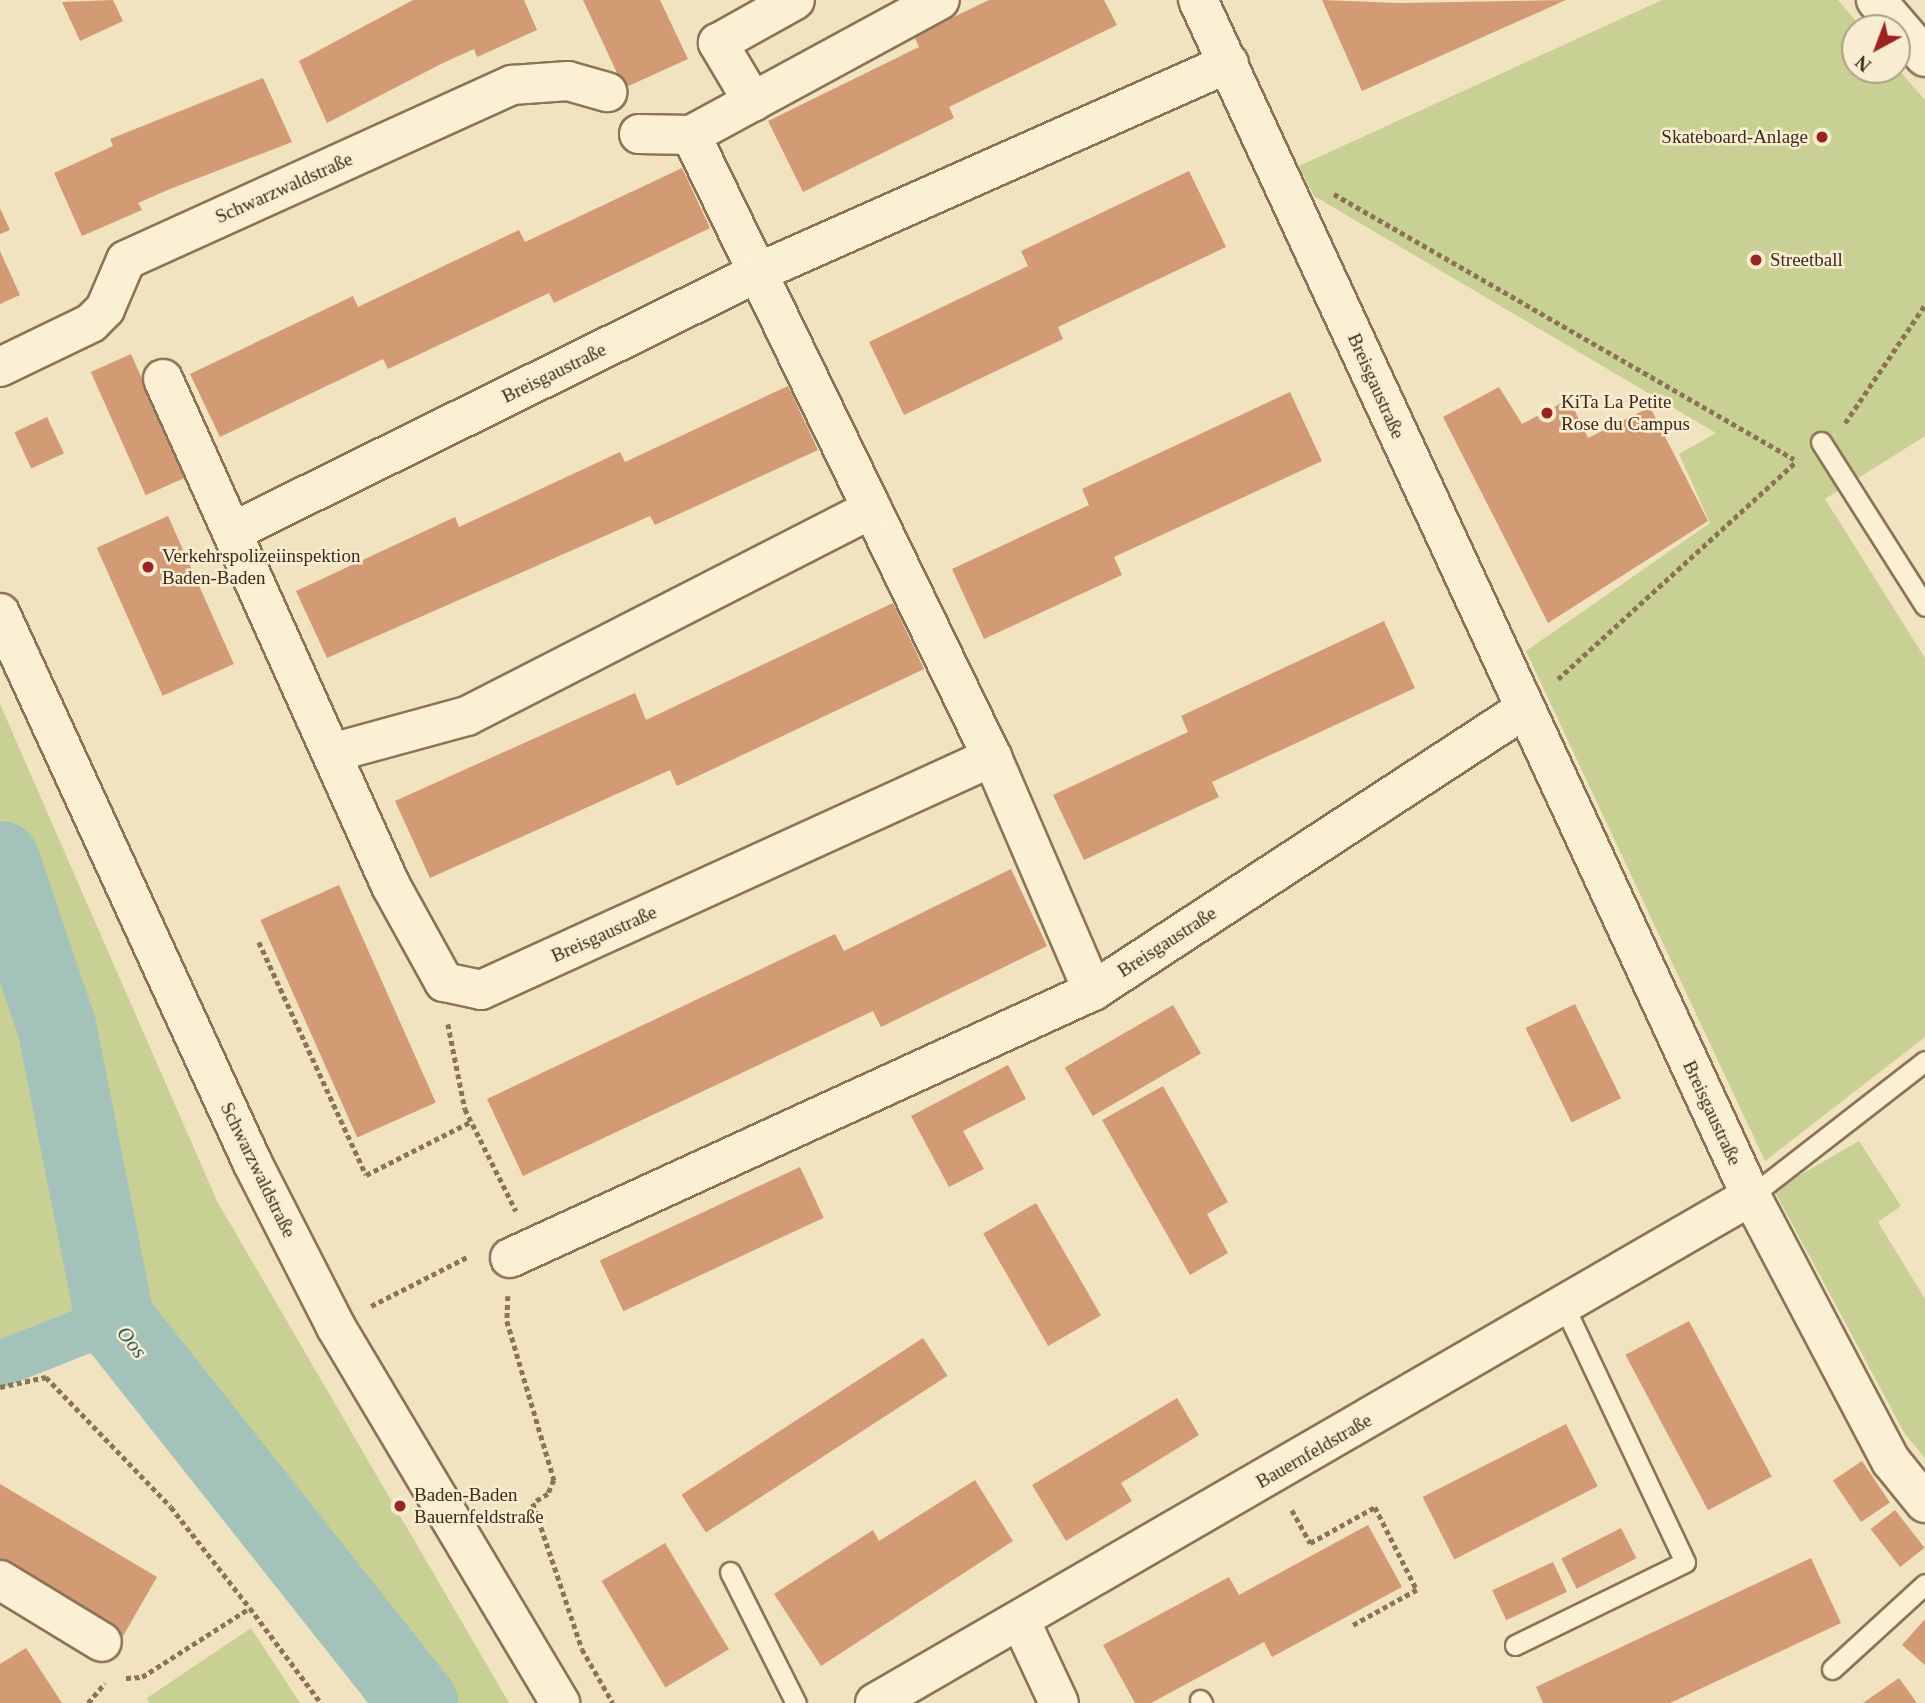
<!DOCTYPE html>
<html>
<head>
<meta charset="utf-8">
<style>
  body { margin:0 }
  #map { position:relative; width:1925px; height:1703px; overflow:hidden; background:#f1e3c0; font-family:Georgia,serif }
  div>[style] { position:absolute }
  .green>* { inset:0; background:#c8d093 }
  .canal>* { height:46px; margin:-23px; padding:0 23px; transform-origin:23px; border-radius:23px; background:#a3c3ba }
  .river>* { height:79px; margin:-39.5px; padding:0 39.5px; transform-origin:39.5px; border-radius:39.5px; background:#a3c3ba }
  .building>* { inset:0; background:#d29b73; transform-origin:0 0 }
  .path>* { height:4.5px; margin-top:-2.25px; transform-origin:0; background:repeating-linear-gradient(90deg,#8c7356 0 5px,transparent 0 8.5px) }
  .roads { filter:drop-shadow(2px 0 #8c7356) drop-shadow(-2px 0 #8c7356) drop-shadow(0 2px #8c7356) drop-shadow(0 -2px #8c7356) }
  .lane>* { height:19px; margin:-9.5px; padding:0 9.5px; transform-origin:9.5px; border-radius:9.5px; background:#fbf0d4 }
  .street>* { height:38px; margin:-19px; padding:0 19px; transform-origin:19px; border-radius:19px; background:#fbf0d4 }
  .secondary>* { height:38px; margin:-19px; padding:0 19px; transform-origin:19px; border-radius:19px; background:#fbf0d4 }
  .dots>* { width:19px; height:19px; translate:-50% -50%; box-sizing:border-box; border:4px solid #f8edd0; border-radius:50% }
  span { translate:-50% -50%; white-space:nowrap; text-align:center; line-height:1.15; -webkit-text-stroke:5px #f8edd0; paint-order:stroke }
  .poi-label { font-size:19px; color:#3a2b1c }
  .right { translate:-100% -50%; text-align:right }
  .left { translate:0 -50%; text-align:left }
  .street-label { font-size:19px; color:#3a2b1c }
  .water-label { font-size:21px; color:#2a5b58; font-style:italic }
  .north { position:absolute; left:1841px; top:14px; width:70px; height:70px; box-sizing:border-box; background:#f8edd0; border:2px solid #ac9f88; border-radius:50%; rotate:221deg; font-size:19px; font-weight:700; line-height:28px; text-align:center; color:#3a2b1c }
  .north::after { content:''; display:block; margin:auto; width:24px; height:32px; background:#9f2222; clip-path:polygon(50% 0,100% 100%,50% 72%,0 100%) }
</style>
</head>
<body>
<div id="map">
  <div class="green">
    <div style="clip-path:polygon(1662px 0,1838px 0,1862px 28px,1855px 28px,1855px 70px,1897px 68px,1925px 100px,1925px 436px,1825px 499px,1925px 658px,1925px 1037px,1765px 1161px,1526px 651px,1710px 523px,1679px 454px,1716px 433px,1314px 196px,1299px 166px)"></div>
    <div style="clip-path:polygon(0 704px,217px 1201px,509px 1703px,444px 1703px,123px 1294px,0 1342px)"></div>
    <div style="clip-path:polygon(1859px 1141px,1901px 1206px,1878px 1222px,1925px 1299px,1925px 1458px,1905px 1434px,1774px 1190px)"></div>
    <div style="clip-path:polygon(251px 1628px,300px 1703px,149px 1703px,147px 1698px)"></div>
  </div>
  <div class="canal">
    <div style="left:0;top:1364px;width:123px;rotate:-21.5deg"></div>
  </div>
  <div class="river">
    <div style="left:0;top:860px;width:174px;rotate:71.3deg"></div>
    <div style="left:56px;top:1025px;width:300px;rotate:78.8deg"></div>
    <div style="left:114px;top:1319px;width:490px;rotate:51.6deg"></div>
  </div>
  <div class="building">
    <div style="clip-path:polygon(113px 0,123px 21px,80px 41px,62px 2px)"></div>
    <div style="clip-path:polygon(413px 0,524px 0,537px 30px,477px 57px,474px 49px,443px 63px,327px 123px,299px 61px)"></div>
    <div style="clip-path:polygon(583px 0,660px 0,688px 59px,624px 88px)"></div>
    <div style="clip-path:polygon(989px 0,1104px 0,1117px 25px,949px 107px,954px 118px,803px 192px,768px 121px,919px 47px,914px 36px)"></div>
    <div style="clip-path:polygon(1322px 0,1399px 3px,1566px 0,1362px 91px)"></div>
    <div style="clip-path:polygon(263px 78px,292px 142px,170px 189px,138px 203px,142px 210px,82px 236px,54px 173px,113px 146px,110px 139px)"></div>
    <div style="clip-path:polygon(682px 168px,710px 228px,554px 303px,549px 293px,388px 369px,383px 359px,220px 437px,190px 374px,353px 296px,358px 307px,519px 230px,525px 242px)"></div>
    <div style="clip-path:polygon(1189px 171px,1226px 247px,1058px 327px,1063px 339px,904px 415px,869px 342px,1028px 266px,1021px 251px)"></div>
    <div style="clip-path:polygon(0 208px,10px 230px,0 234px)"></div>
    <div style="clip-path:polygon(0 251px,20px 295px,0 304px)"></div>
    <div style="left:131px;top:354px;width:135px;height:44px;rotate:66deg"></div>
    <div style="clip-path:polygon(788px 386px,818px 450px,655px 525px,650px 516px,327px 658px,296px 591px,455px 517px,459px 527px,620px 452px,625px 462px)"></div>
    <div style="clip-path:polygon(1499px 387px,1522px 424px,1569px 399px,1588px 438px,1650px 407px,1708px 521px,1548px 623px,1443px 417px)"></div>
    <div style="clip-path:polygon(1290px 392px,1322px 461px,1114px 557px,1122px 575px,984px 639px,952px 569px,1089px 505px,1082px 489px)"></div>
    <div style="left:47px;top:417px;width:40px;height:36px;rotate:65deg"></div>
    <div style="left:168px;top:516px;width:162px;height:78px;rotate:66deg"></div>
    <div style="clip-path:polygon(893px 603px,924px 669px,677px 786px,670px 770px,430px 878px,395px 801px,635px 693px,646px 720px)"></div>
    <div style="clip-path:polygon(1384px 621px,1415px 688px,1212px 782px,1219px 797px,1084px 860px,1053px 795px,1188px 732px,1181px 716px)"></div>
    <div style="clip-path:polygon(1011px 869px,1047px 946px,881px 1027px,873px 1011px,523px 1176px,487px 1099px,835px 934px,844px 951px)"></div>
    <div style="left:339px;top:885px;width:238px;height:86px;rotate:66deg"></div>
    <div style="left:1575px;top:1004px;width:105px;height:55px;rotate:64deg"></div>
    <div style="left:1173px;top:1005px;width:56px;height:125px;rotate:60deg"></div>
    <div style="clip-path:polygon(1008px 1065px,1026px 1099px,963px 1131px,984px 1169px,949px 1187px,911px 1116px)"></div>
    <div style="clip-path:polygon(1163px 1086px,1228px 1202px,1207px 1214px,1228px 1253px,1190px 1275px,1102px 1120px)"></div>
    <div style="left:800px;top:1167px;width:56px;height:221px;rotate:65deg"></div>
    <div style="left:1036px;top:1203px;width:130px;height:61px;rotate:60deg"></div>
    <div style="left:1689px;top:1321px;width:176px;height:72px;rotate:62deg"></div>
    <div style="left:923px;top:1338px;width:45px;height:288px;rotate:57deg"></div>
    <div style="clip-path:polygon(1177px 1398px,1199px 1435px,1121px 1483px,1132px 1501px,1066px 1541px,1032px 1485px)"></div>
    <div style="left:1566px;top:1424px;width:70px;height:161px;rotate:63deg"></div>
    <div style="left:1862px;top:1461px;width:50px;height:35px;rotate:56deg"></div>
    <div style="clip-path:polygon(975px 1480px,1013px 1541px,821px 1666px,774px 1594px,873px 1530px,879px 1541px)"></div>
    <div style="clip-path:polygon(0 1484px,157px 1577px,123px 1636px,0 1564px)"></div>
    <div style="left:1895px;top:1510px;width:48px;height:31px;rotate:52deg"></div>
    <div style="clip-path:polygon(1368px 1525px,1402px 1587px,1272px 1657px,1264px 1642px,1151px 1703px,1135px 1703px,1103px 1645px,1229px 1577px,1239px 1595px)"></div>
    <div style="left:1621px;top:1528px;width:34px;height:67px;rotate:63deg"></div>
    <div style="left:665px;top:1543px;width:124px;height:74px;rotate:59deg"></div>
    <div style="clip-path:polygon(1811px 1558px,1841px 1623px,1670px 1703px,1543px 1703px,1536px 1687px)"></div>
    <div style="left:1553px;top:1562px;width:33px;height:67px;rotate:65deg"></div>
    <div style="clip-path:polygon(1925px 1619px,1925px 1665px,1902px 1645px)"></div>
    <div style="clip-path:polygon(26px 1648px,62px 1703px,0 1703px,0 1664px)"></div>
    <div style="clip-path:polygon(1899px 1678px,1917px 1703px,1863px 1703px)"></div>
  </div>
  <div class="path">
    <div style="left:1334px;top:194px;width:531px;rotate:29.95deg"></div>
    <div style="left:1845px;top:423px;width:143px;rotate:-55.9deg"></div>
    <div style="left:1558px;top:679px;width:323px;rotate:-42.4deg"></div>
    <div style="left:259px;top:942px;width:256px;rotate:65.3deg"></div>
    <div style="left:366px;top:1175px;width:119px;rotate:-27deg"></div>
    <div style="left:448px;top:1024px;width:87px;rotate:78.7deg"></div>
    <div style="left:465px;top:1109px;width:114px;rotate:63.4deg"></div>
    <div style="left:508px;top:1296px;width:25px;rotate:92deg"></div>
    <div style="left:507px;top:1321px;width:166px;rotate:73.5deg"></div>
    <div style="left:554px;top:1480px;width:15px;rotate:113deg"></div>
    <div style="left:548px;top:1494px;width:17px;rotate:149deg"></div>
    <div style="left:533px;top:1503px;width:154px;rotate:71.4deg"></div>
    <div style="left:582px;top:1649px;width:62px;rotate:60.1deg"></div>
    <div style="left:371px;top:1306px;width:110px;rotate:-27deg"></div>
    <div style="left:0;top:1387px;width:47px;rotate:-12.3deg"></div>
    <div style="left:46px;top:1377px;width:180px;rotate:46.1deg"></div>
    <div style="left:171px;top:1507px;width:128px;rotate:52deg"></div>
    <div style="left:1292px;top:1510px;width:38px;rotate:61deg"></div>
    <div style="left:1310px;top:1543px;width:74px;rotate:-29deg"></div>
    <div style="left:1375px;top:1507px;width:93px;rotate:63.2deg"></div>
    <div style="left:1417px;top:1590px;width:74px;rotate:151deg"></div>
    <div style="left:126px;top:1678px;width:16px;rotate:-4deg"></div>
    <div style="left:142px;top:1677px;width:128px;rotate:-32.6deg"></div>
    <div style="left:250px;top:1608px;width:119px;rotate:53.2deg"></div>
    <div style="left:88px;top:1703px;width:26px;rotate:-50deg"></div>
  </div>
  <div class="roads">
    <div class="lane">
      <div style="left:1821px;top:442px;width:194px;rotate:57.6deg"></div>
      <div style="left:1751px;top:1196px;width:220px;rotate:-37.8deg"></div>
      <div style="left:730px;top:1572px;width:147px;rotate:63.3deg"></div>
      <div style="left:1515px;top:1645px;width:189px;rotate:-26deg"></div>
      <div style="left:1685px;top:1562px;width:283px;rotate:-115.3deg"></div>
      <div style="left:1832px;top:1669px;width:126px;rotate:-42.4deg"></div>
      <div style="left:1200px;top:1700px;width:4px;rotate:56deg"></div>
    </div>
    <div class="street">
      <div style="left:1198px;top:0;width:1318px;rotate:65.19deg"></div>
      <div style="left:1751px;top:1196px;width:300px;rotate:62.2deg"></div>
      <div style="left:1891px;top:1461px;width:54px;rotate:51deg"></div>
      <div style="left:1876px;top:0;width:75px;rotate:49.3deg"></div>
      <div style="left:753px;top:102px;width:69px;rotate:-120.7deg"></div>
      <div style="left:718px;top:43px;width:88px;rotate:-29.2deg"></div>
      <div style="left:639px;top:134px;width:52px;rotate:1.1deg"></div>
      <div style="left:691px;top:135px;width:283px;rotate:-28.5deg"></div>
      <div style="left:691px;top:135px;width:691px;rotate:64.18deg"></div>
      <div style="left:992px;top:757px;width:255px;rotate:66.7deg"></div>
      <div style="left:0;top:367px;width:101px;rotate:-25.8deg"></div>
      <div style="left:91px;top:323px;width:20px;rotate:-45deg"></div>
      <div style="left:105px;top:309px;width:53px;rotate:-66.8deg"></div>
      <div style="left:126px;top:260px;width:424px;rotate:-24.4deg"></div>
      <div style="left:512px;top:85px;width:56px;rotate:-4.1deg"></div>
      <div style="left:568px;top:81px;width:41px;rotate:15.8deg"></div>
      <div style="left:163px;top:379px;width:556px;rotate:65.79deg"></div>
      <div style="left:391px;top:886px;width:110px;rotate:61.1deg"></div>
      <div style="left:444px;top:982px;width:38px;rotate:12deg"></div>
      <div style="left:481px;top:990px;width:562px;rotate:-24.51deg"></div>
      <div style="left:234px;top:531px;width:588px;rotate:-26.26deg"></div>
      <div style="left:761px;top:271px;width:512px;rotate:-23.96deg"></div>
      <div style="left:335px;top:752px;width:137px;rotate:-15.3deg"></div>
      <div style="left:467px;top:716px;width:455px;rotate:-27.1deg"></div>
      <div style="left:510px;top:1258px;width:641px;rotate:-24.61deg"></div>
      <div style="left:1093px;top:991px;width:514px;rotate:-33.16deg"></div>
      <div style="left:0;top:1580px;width:119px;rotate:31.3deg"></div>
      <div style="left:1021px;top:1622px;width:89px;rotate:64.9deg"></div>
      <div style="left:875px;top:1703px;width:1012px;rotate:-30.06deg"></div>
    </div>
    <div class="secondary">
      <div style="left:0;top:613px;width:604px;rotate:65.34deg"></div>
      <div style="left:252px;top:1162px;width:185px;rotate:63deg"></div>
      <div style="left:336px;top:1327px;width:438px;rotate:59.2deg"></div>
    </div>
  </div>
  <div class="dots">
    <div style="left:1822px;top:137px;background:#9f2222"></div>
    <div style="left:1756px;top:260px;background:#9f2222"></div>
    <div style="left:1547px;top:413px;background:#9f2222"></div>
    <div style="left:148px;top:567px;background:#9f2222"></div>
    <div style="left:400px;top:1506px;background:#9f2222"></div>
  </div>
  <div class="poi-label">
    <span class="right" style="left:1808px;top:137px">Skateboard-Anlage</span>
    <span class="left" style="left:1770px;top:260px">Streetball</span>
    <span class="left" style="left:1561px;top:413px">KiTa La Petite<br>Rose du Campus</span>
    <span class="left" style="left:162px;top:567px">Verkehrspolizeiinspektion<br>Baden-Baden</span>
    <span class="left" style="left:414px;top:1506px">Baden-Baden<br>Bauernfeldstraße</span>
  </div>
  <div class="street-label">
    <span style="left:284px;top:188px;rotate:-24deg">Schwarzwaldstraße</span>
    <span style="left:554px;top:373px;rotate:-26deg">Breisgaustraße</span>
    <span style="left:1376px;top:386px;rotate:66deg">Breisgaustraße</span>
    <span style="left:604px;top:934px;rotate:-24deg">Breisgaustraße</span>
    <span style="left:1167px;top:942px;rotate:-33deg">Breisgaustraße</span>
    <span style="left:1712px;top:1113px;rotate:65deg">Breisgaustraße</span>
    <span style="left:258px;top:1170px;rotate:64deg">Schwarzwaldstraße</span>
    <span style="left:1314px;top:1451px;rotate:-30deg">Bauernfeldstraße</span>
  </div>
  <div class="water-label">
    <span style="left:132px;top:1342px;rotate:52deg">Oos</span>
  </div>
  <div class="north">N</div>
</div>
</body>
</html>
